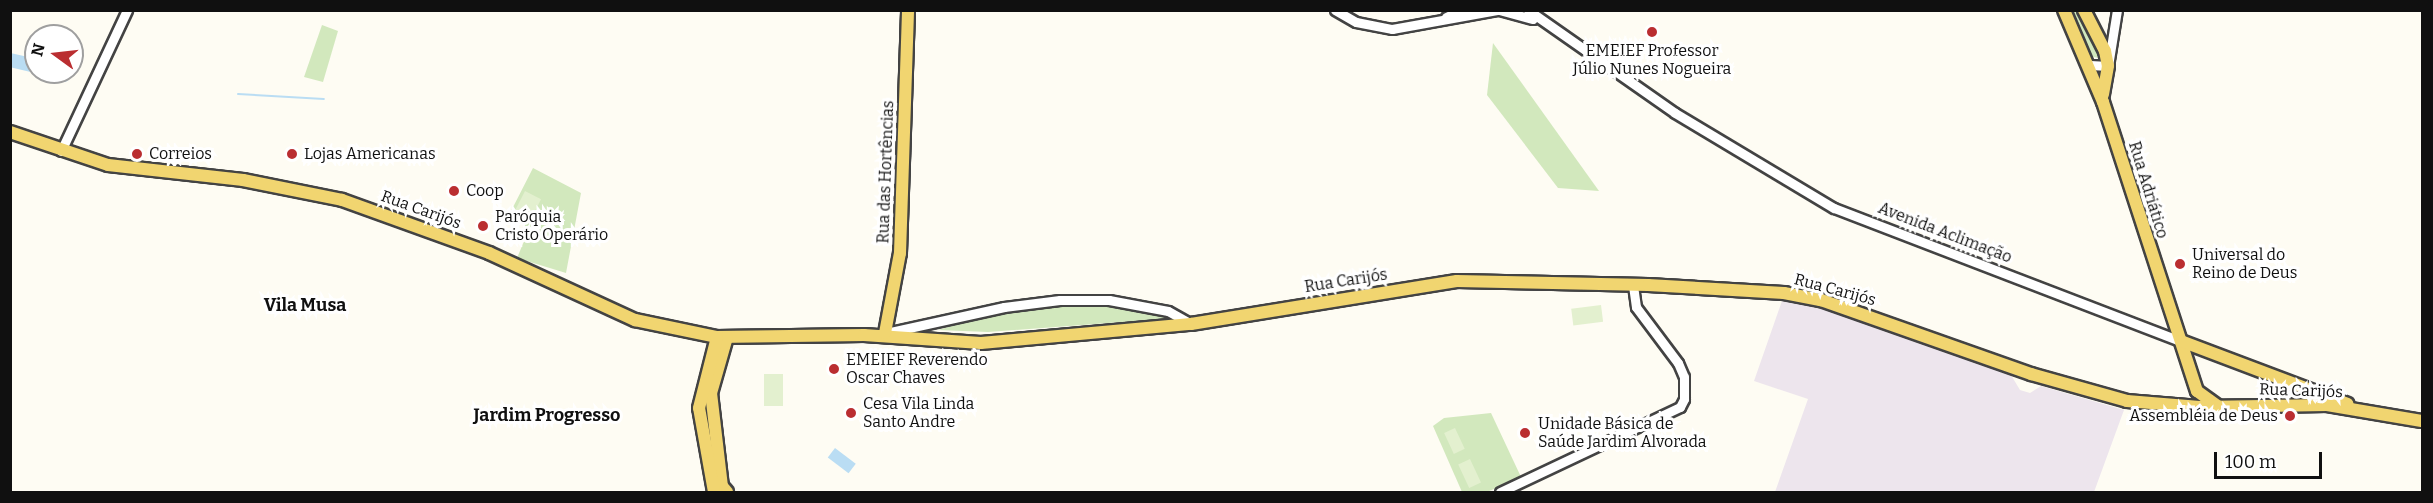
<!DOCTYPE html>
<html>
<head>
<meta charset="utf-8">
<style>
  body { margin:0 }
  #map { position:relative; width:2433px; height:503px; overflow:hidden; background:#fefcf3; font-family:Bitter,serif }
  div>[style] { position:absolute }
  .industrial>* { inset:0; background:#ede5ed }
  .green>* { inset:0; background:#d2e8bd }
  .pitch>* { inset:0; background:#e3f0cf; transform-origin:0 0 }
  .water>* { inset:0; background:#baddf3; transform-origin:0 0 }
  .stream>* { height:2px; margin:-1px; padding:0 1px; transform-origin:1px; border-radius:1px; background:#baddf3 }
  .river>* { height:14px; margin:-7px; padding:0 7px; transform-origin:7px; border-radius:7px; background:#baddf3 }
  .roads { filter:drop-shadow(2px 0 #434343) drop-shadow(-2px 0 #434343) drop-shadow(0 2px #434343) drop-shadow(0 -2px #434343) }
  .minor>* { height:9px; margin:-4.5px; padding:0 4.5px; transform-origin:4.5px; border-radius:4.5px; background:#fff }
  .major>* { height:12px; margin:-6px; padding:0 6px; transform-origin:6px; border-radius:6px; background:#f1d570 }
  .dots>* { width:16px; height:16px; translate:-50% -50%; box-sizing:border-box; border:3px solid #fff; border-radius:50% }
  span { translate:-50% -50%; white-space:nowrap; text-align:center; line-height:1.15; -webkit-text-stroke:6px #fff; paint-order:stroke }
  .poi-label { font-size:16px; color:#101010 }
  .left { translate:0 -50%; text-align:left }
  .right { translate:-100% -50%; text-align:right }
  .street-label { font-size:16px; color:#101010 }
  .neighbourhood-label { font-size:18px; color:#101010; font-weight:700 }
  .frame { position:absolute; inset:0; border:12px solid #101010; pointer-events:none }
  .north { position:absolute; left:24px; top:24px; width:60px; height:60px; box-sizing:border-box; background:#fff; border:2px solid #9f9f9f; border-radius:50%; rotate:285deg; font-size:16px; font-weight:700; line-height:24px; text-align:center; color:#101010 }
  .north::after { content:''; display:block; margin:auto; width:21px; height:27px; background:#ba2e31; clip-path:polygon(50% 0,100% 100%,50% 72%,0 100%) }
  .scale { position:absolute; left:2214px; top:452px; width:108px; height:27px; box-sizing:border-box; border:3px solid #101010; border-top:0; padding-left:8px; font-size:18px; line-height:21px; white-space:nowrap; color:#101010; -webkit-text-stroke:4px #fff; paint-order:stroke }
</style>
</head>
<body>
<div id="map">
  <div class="industrial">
    <div style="clip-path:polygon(1783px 298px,1874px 323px,2011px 375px,2020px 390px,2030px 393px,2041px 386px,2124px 410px,2094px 492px,1775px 492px,1808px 399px,1754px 381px)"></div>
  </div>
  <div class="green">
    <div style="clip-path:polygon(2068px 11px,2077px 11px,2097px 45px,2098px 58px,2090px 56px)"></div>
    <div style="clip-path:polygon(322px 25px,338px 31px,323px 82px,304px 77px)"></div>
    <div style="clip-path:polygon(1493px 43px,1599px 191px,1558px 188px,1487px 95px)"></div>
    <div style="clip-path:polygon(533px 168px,581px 193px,566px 273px,517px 258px,525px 239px,525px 223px,509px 215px)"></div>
    <div style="clip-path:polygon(1061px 305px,1112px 305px,1175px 318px,988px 332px,938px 330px,1007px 310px)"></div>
    <div style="clip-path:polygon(1491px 413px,1521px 477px,1487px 492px,1462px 492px,1433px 426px,1444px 418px)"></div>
  </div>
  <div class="pitch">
    <div style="left:525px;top:191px;width:18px;height:27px;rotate:27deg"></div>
    <div style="left:1601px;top:305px;width:17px;height:30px;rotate:83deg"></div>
    <div style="left:764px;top:374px;width:19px;height:32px"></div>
    <div style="left:1455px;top:428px;width:23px;height:12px;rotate:65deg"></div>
    <div style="left:1470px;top:459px;width:26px;height:13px;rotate:65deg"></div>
  </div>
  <div class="water">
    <div style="left:835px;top:448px;width:26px;height:12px;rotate:37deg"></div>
  </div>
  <div class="stream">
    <div style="left:238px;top:94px;width:86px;rotate:3.3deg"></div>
  </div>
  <div class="river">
    <div style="left:10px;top:60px;width:27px;rotate:13deg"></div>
    <div style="left:52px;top:72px;width:12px;rotate:14deg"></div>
  </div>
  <div class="roads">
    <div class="minor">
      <div style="left:1335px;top:10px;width:24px;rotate:30deg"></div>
      <div style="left:1356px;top:22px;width:37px;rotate:11deg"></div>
      <div style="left:1392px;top:29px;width:108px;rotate:-10.2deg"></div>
      <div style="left:1499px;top:10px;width:35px;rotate:15deg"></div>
      <div style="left:1528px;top:10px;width:179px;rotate:35deg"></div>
      <div style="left:1675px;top:113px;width:185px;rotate:30.9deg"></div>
      <div style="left:1834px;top:208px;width:372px;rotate:21deg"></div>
      <div style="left:1446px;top:17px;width:17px;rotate:-25deg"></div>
      <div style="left:2090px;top:65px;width:18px;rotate:3deg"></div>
      <div style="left:2108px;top:66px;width:57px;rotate:-80.9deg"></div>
      <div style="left:61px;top:151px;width:156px;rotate:-64.9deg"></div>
      <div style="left:886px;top:333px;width:121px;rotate:-12.4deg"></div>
      <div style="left:1004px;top:307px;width:56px;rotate:-7.1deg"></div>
      <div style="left:1060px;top:300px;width:49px"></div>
      <div style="left:1109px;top:300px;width:60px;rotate:10.6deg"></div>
      <div style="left:1168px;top:311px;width:26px;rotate:29deg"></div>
      <div style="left:1500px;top:492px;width:199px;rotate:-25.3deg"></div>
      <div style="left:1680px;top:407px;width:9px;rotate:-63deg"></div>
      <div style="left:1684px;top:399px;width:22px;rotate:-90deg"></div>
      <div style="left:1684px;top:377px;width:15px;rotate:-113deg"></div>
      <div style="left:1678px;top:363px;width:70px;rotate:-126.9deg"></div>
      <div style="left:1636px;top:307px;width:22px;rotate:-98deg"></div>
    </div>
    <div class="major">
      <div style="left:2064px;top:10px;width:100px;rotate:67deg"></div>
      <div style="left:2103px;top:102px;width:304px;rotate:72deg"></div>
      <div style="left:2197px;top:391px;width:27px;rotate:36deg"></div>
      <div style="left:2084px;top:10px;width:46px;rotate:62.9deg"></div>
      <div style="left:2105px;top:51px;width:15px;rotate:79deg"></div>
      <div style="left:2108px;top:66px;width:29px;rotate:100deg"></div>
      <div style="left:10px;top:132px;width:103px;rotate:18.6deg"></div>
      <div style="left:108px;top:165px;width:136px;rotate:6.3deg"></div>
      <div style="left:243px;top:180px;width:101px;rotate:11.4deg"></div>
      <div style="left:342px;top:200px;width:156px;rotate:19.8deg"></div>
      <div style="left:489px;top:253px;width:161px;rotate:24.7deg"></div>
      <div style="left:635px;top:320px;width:84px;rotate:11.7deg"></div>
      <div style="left:717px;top:337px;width:147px;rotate:-0.8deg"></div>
      <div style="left:864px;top:335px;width:117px;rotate:3.9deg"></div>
      <div style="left:981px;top:343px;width:211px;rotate:-5.2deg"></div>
      <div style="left:1191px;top:324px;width:269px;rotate:-9.2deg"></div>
      <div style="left:1457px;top:281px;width:191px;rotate:1.2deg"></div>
      <div style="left:1648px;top:285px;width:136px;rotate:3.4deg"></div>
      <div style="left:1784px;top:293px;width:38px;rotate:11deg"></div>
      <div style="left:1821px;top:300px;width:223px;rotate:19.4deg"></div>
      <div style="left:2031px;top:374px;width:100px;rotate:15.7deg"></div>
      <div style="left:2127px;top:401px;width:73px;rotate:4.7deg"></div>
      <div style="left:2200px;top:407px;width:127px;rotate:-0.9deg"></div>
      <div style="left:2327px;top:405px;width:96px;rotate:9.6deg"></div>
      <div style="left:885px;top:333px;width:81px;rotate:-79.4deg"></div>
      <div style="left:900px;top:253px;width:243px;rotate:-88.1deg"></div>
      <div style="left:727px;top:337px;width:58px;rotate:105.9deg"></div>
      <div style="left:711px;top:393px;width:94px;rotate:83.3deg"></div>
      <div style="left:722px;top:486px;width:8px;rotate:50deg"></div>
      <div style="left:2181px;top:341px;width:178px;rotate:20.7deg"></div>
      <div style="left:714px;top:492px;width:85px;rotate:-100.1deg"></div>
      <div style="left:699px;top:408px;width:73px;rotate:-75.8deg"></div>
    </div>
  </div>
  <div class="dots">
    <div style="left:1652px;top:32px;background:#ba2e31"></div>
    <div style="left:137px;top:154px;background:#ba2e31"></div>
    <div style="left:292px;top:154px;background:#ba2e31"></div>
    <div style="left:454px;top:191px;background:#ba2e31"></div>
    <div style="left:483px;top:226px;background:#ba2e31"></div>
    <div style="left:2180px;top:264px;background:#ba2e31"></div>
    <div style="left:834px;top:369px;background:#ba2e31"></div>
    <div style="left:851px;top:413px;background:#ba2e31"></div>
    <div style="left:2290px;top:416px;background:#ba2e31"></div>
    <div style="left:1525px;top:433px;background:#ba2e31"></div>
  </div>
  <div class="poi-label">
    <span style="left:1652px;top:60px">EMEIEF Professor<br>Júlio Nunes Nogueira</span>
    <span class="left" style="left:149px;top:154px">Correios</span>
    <span class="left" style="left:304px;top:154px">Lojas Americanas</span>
    <span class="left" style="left:466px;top:191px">Coop</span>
    <span class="left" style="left:495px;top:226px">Paróquia<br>Cristo Operário</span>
    <span class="left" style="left:2192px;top:264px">Universal do<br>Reino de Deus</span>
    <span class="left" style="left:846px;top:369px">EMEIEF Reverendo<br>Oscar Chaves</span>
    <span class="left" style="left:863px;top:413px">Cesa Vila Linda<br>Santo Andre</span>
    <span class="right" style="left:2278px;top:416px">Assembléia de Deus</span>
    <span class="left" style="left:1538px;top:433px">Unidade Básica de<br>Saúde Jardim Alvorada</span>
  </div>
  <div class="street-label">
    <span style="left:886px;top:172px;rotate:-88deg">Rua das Hortências</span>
    <span style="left:2148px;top:190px;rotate:73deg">Rua Adriático</span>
    <span style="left:421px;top:210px;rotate:20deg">Rua Carijós</span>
    <span style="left:1945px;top:233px;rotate:21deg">Avenida Aclimação</span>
    <span style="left:1346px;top:281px;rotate:-9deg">Rua Carijós</span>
    <span style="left:1835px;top:290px;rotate:15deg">Rua Carijós</span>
    <span style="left:2301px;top:391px;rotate:2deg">Rua Carijós</span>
  </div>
  <div class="neighbourhood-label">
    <span style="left:305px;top:305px">Vila Musa</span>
    <span style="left:547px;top:415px">Jardim Progresso</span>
  </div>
  <div class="frame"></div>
  <div class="north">N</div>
  <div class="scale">100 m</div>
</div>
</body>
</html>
